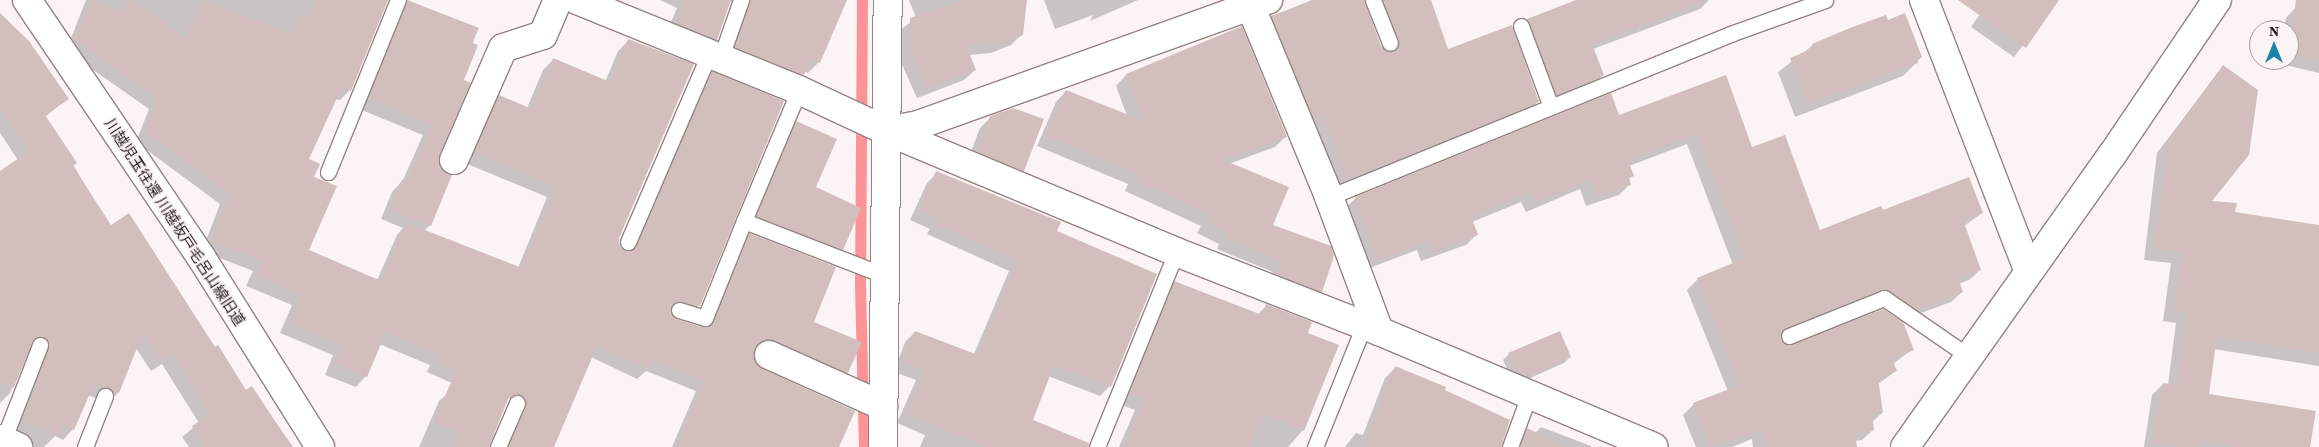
<!DOCTYPE html>
<html>
<head>
<meta charset="utf-8">
<style>
  body { margin:0 }
  #map { position:relative; width:2319px; height:447px; overflow:hidden; background:#fcf4f4; font-family:"Source Serif 4","Noto Sans JP",serif }
  div>[style] { position:absolute }
  .shadow>* { inset:0; background:#0003 }
  .stream>* { height:11px; margin:-5.5px; padding:0 5.5px; transform-origin:5.5px; border-radius:5.5px; background:#fc9396 }
  .building>* { inset:0; background:#d1bebd }
  .roads { filter:drop-shadow(1px 0 #958383) drop-shadow(-1px 0 #958383) drop-shadow(0 1px #958383) drop-shadow(0 -1px #958383) }
  .lane>* { height:15px; margin:-7.5px; padding:0 7.5px; transform-origin:7.5px; border-radius:7.5px; background:#fff }
  .street>* { height:28px; margin:-14px; padding:0 14px; transform-origin:14px; border-radius:14px; background:#fff }
  .secondary>* { height:28px; margin:-14px; padding:0 14px; transform-origin:14px; border-radius:14px; background:#fff }
  span { translate:-50% -50%; white-space:nowrap; text-align:center; line-height:1.15; -webkit-text-stroke:4px #fcf4f4; paint-order:stroke }
  .street-label { font-size:15px; color:#231c1c }
  .north { position:absolute; left:2249px; top:20px; width:50px; height:50px; box-sizing:border-box; background:#fcf4f4; border:1px solid #a59e9e; border-radius:50%; rotate:0deg; font-size:14px; font-weight:700; line-height:20px; text-align:center; color:#231c1c }
  .north::after { content:''; display:block; margin:auto; width:18px; height:22px; background:#1885ad; clip-path:polygon(50% 0,100% 100%,50% 72%,0 100%) }
</style>
</head>
<body>
<div id="map">
  <div class="shadow">
    <div style="clip-path:polygon(86px 0,388px 0,350px 90px,340px 100px,335px 99px,307px 160px,313px 178px,308px 250px,377px 280px,397px 235px,403px 228px,381px 219px,392px 192px,403px 180px,423px 135px,359px 109px,397px 10px,407px 0,477px 29px,462px 81px,469px 84px,437px 161px,430px 225px,424px 231px,518px 268px,547px 197px,465px 163px,490px 107px,500px 97px,527px 108px,543px 70px,553px 60px,605px 82px,618px 51px,628px 41px,618px 238px,619px 248px,629px 253px,702px 83px,712px 73px,783px 102px,698px 306px,688px 316px,667px 311px,676px 320px,705px 328px,739px 245px,750px 235px,847px 373px,837px 383px,764px 350px,755px 351px,752px 357px,835px 447px,672px 447px,696px 391px,646px 371px,637px 379px,591px 357px,475px 369px,461px 387px,427px 372px,430px 365px,379px 344px,366px 376px,356px 387px,325px 375px,333px 355px,280px 333px,292px 305px,246px 286px,253px 271px,202px 251px,220px 204px,136px 142px,149px 109px,66px 51px)"></div>
    <div style="clip-path:polygon(660px 0,846px 0,819px 62px,808px 73px,804px 71px,792px 85px,725px 58px,738px 5px,732px 1px,729px 3px,716px 39px,705px 50px,666px 34px,677px 8px)"></div>
    <div style="clip-path:polygon(909px 0,1026px 0,1022px 34px,1011px 45px,991px 53px,969px 55px,975px 70px,964px 80px,917px 98px,900px 60px,900px 30px,916px 18px)"></div>
    <div style="clip-path:polygon(1044px 0,1138px 0,1090px 21px,1093px 15px,1055px 29px)"></div>
    <div style="clip-path:polygon(1312px 0,1364px 0,1381px 48px,1391px 52px,1369px 0,1431px 0,1447px 50px,1538px 101px,1530px 109px,1340px 186px,1315px 123px,1307px 130px,1264px 24px,1272px 16px)"></div>
    <div style="clip-path:polygon(1581px 0,1709px 0,1700px 9px,1593px 49px,1603px 75px,1593px 85px,1546px 104px,1518px 30px,1528px 20px)"></div>
    <div style="clip-path:polygon(1990px 0,2058px 0,2014px 57px,1971px 27px)"></div>
    <div style="clip-path:polygon(2296px 0,2319px 0,2319px 73px,2276px 63px,2276px 60px,2289px 60px,2289px 30px,2283px 30px,2286px 18px,2295px 8px)"></div>
    <div style="clip-path:polygon(0 15px,67px 99px,45px 117px,110px 227px,215px 348px,246px 392px,252px 388px,293px 447px,189px 447px,182px 437px,199px 423px,162px 364px,151px 371px,136px 348px,118px 393px,108px 403px,88px 395px,73px 429px,63px 440px,55px 436px,44px 447px,19px 447px,11px 441px,23px 414px,19px 412px,32px 346px,29px 346px,10px 393px,0 403px,0 173px,18px 160px,0 133px)"></div>
    <div style="clip-path:polygon(1887px 21px,1921px 57px,1917px 62px,1903px 76px,1795px 117px,1778px 72px,1813px 45px)"></div>
    <div style="clip-path:polygon(1241px 28px,1286px 136px,1275px 147px,1229px 164px,1321px 291px,1310px 302px,1268px 285px,1273px 272px,1217px 249px,1219px 244px,1197px 233px,1201px 226px,1125px 191px,1128px 184px,1037px 146px,1056px 102px,1066px 91px,1127px 116px,1116px 86px,1126px 75px)"></div>
    <div style="clip-path:polygon(2223px 66px,2209px 202px,2234px 213px,2319px 226px,2319px 366px,2214px 349px,2207px 395px,2309px 447px,2144px 447px,2152px 395px,2163px 384px,2168px 385px,2176px 323px,2163px 321px,2171px 263px,2144px 260px,2157px 153px)"></div>
    <div style="clip-path:polygon(1725px 77px,1751px 149px,1820px 231px,1882px 212px,1982px 213px,1964px 226px,1980px 270px,1969px 280px,1959px 284px,1962px 292px,1951px 302px,1905px 319px,1878px 300px,1869px 299px,1780px 336px,1779px 341px,1792px 346px,1913px 349px,1893px 364px,1896px 371px,1878px 384px,1882px 413px,1872px 422px,1873px 430px,1862px 440px,1855px 441px,1855px 447px,1753px 447px,1752px 439px,1732px 447px,1696px 447px,1683px 415px,1694px 404px,1728px 391px,1687px 290px,1698px 279px,1733px 265px,1687px 144px,1629px 166px,1632px 176px,1628px 180px,1630px 184px,1619px 195px,1586px 206px,1580px 189px,1526px 212px,1521px 202px,1472px 222px,1476px 235px,1466px 245px,1421px 261px,1417px 250px,1367px 269px,1345px 208px,1356px 198px,1619px 117px)"></div>
    <div style="clip-path:polygon(991px 117px,1042px 120px,1023px 171px,1012px 181px,967px 162px,980px 128px)"></div>
    <div style="clip-path:polygon(796px 123px,814px 188px,842px 249px,835px 256px,750px 223px,789px 130px)"></div>
    <div style="clip-path:polygon(937px 173px,1056px 232px,1110px 386px,1100px 396px,1048px 376px,1031px 421px,1048px 447px,920px 447px,925px 435px,897px 423px,916px 380px,894px 372px,905px 342px,915px 332px,974px 354px,1009px 271px,927px 234px,930px 229px,910px 220px,927px 183px)"></div>
    <div style="clip-path:polygon(1175px 283px,1258px 314px,1267px 305px,1306px 333px,1303px 430px,1288px 447px,1119px 447px,1135px 410px,1119px 404px,1164px 293px)"></div>
    <div style="clip-path:polygon(1509px 354px,1570px 357px,1564px 363px,1521px 382px,1511px 378px,1503px 360px)"></div>
    <div style="clip-path:polygon(1395px 368px,1443px 390px,1501px 447px,1345px 447px,1356px 433px,1363px 435px,1385px 378px)"></div>
    <div style="clip-path:polygon(447px 394px,488px 444px,489px 447px,419px 447px,439px 401px)"></div>
    <div style="clip-path:polygon(1541px 427px,1591px 446px,1591px 447px,1514px 447px,1527px 430px,1535px 433px)"></div>
    <div style="clip-path:polygon(517px 428px,554px 447px,505px 447px)"></div>
  </div>
  <div class="stream">
    <div style="left:862px;top:0;width:285px;rotate:90.4deg"></div>
    <div style="left:860px;top:285px;width:162px;rotate:88.6deg"></div>
  </div>
  <div class="building">
    <div style="clip-path:polygon(93px 0,121px 11px,130px 0,133px 0,186px 38px,202px 0,292px 34px,301px 13px,308px 17px,316px 0,388px 0,351px 91px,342px 87px,309px 159px,320px 164px,314px 177px,337px 186px,309px 250px,381px 281px,407px 223px,522px 268px,556px 187px,474px 152px,499px 95px,532px 109px,553px 58px,610px 82px,628px 39px,694px 64px,619px 238px,620px 247px,625px 251px,637px 246px,712px 71px,784px 101px,700px 306px,677px 301px,672px 304px,670px 312px,676px 319px,702px 327px,711px 325px,749px 233px,836px 267px,814px 322px,862px 342px,848px 373px,775px 341px,759px 343px,753px 356px,763px 369px,855px 411px,839px 447px,677px 447px,705px 381px,653px 360px,648px 370px,597px 346px,554px 447px,508px 447px,526px 406px,525px 398px,516px 394px,508px 399px,489px 447px,452px 447px,458px 432px,434px 421px,456px 371px,436px 362px,439px 355px,386px 332px,367px 377px,334px 364px,342px 345px,290px 323px,301px 295px,256px 276px,262px 261px,211px 241px,230px 194px,145px 131px,158px 99px,75px 40px)"></div>
    <div style="clip-path:polygon(407px 0,479px 28px,472px 43px,478px 45px,464px 80px,471px 83px,440px 154px,441px 169px,452px 175px,431px 226px,390px 209px,402px 180px,408px 182px,432px 125px,368px 98px)"></div>
    <div style="clip-path:polygon(686px 0,731px 0,717px 40px,676px 23px)"></div>
    <div style="clip-path:polygon(750px 0,847px 0,820px 63px,811px 59px,804px 75px,734px 47px)"></div>
    <div style="clip-path:polygon(964px 0,1027px 0,1023px 35px,1003px 43px,966px 45px,976px 70px,927px 88px,910px 48px,910px 18px)"></div>
    <div style="clip-path:polygon(1318px 0,1364px 0,1381px 46px,1389px 52px,1397px 49px,1399px 44px,1383px 0,1431px 0,1448px 49px,1512px 25px,1539px 102px,1348px 179px,1321px 111px,1316px 124px,1271px 16px)"></div>
    <div style="clip-path:polygon(1576px 0,1701px 0,1701px 3px,1592px 44px,1604px 75px,1556px 95px,1527px 19px)"></div>
    <div style="clip-path:polygon(1958px 0,2059px 0,2026px 48px)"></div>
    <div style="clip-path:polygon(2297px 0,2319px 0,2319px 60px,2289px 54px,2289px 37px)"></div>
    <div style="clip-path:polygon(0 13px,29px 41px,69px 99px,45px 115px,77px 163px,73px 166px,111px 225px,129px 213px,215px 347px,218px 345px,246px 390px,252px 386px,292px 447px,206px 447px,192px 426px,210px 414px,173px 354px,161px 361px,143px 333px,119px 393px,94px 384px,74px 430px,62px 425px,58px 436px,25px 421px,49px 344px,44px 336px,35px 337px,14px 387px,0 381px,0 171px,29px 151px,0 108px)"></div>
    <div style="clip-path:polygon(1905px 13px,1922px 57px,1917px 60px,1918px 63px,1808px 104px,1790px 58px,1814px 48px,1812px 44px,1850px 28px,1886px 15px,1888px 20px)"></div>
    <div style="clip-path:polygon(1242px 26px,1287px 137px,1223px 160px,1289px 187px,1273px 225px,1331px 246px,1334px 256px,1322px 292px,1277px 275px,1283px 261px,1227px 239px,1229px 233px,1207px 222px,1210px 215px,1135px 180px,1138px 174px,1047px 136px,1066px 90px,1144px 121px,1126px 74px)"></div>
    <div style="clip-path:polygon(2223px 65px,2258px 90px,2249px 155px,2212px 201px,2237px 203px,2235px 212px,2319px 225px,2319px 353px,2217px 337px,2209px 394px,2316px 411px,2310px 447px,2236px 447px,2200px 441px,2200px 447px,2182px 447px,2153px 442px,2163px 383px,2177px 385px,2187px 312px,2174px 310px,2182px 252px,2155px 249px,2168px 140px)"></div>
    <div style="clip-path:polygon(1726px 75px,1752px 147px,1785px 135px,1820px 230px,1881px 206px,1883px 210px,1969px 177px,1983px 213px,1963px 220px,1981px 270px,1958px 278px,1963px 292px,1916px 309px,1889px 290px,1881px 289px,1781px 331px,1781px 340px,1788px 345px,1883px 309px,1903px 322px,1914px 350px,1892px 359px,1897px 371px,1878px 378px,1883px 413px,1872px 414px,1874px 430px,1855px 433px,1857px 447px,1765px 447px,1763px 429px,1711px 447px,1693px 403px,1740px 385px,1697px 278px,1745px 258px,1697px 134px,1628px 160px,1634px 176px,1629px 178px,1631px 185px,1597px 196px,1591px 180px,1536px 202px,1532px 192px,1471px 216px,1478px 235px,1432px 252px,1428px 241px,1378px 260px,1361px 216px,1355px 197px,1611px 93px,1619px 115px)"></div>
    <div style="clip-path:polygon(1013px 108px,1044px 119px,1024px 171px,977px 152px,990px 116px)"></div>
    <div style="clip-path:polygon(796px 121px,837px 139px,816px 187px,861px 208px,843px 250px,756px 216px)"></div>
    <div style="clip-path:polygon(936px 171px,1061px 222px,1057px 231px,1157px 274px,1111px 387px,1054px 365px,1033px 420px,1089px 443px,1088px 447px,986px 447px,906px 413px,925px 370px,903px 362px,915px 331px,978px 355px,1018px 261px,936px 224px,939px 219px,919px 210px)"></div>
    <div style="clip-path:polygon(1174px 281px,1262px 315px,1266px 304px,1312px 322px,1308px 333px,1339px 345px,1304px 431px,1263px 413px,1249px 447px,1125px 447px,1145px 399px,1129px 393px)"></div>
    <div style="clip-path:polygon(1560px 331px,1571px 357px,1527px 377px,1517px 372px,1508px 353px)"></div>
    <div style="clip-path:polygon(1395px 366px,1446px 387px,1445px 390px,1510px 420px,1501px 447px,1364px 447px)"></div>
    <div style="clip-path:polygon(1527px 428px,1567px 447px,1520px 447px)"></div>
  </div>
  <div class="roads">
    <div class="lane">
      <div style="left:1373px;top:0;width:46px;rotate:68.4deg"></div>
      <div style="left:1521px;top:26px;width:86px;rotate:69.7deg"></div>
      <div style="left:720px;top:60px;width:64px;rotate:-70.7deg"></div>
      <div style="left:799px;top:90px;width:142px;rotate:112.8deg"></div>
      <div style="left:744px;top:221px;width:149px;rotate:21.2deg"></div>
      <div style="left:328px;top:172px;width:186px;rotate:-67.9deg"></div>
      <div style="left:1329px;top:197px;width:436px;rotate:-22.1deg"></div>
      <div style="left:1733px;top:33px;width:98px;rotate:-19.7deg"></div>
      <div style="left:628px;top:242px;width:205px;rotate:-66.7deg"></div>
      <div style="left:679px;top:310px;width:27px;rotate:17deg"></div>
      <div style="left:705px;top:318px;width:105px;rotate:-68.1deg"></div>
      <div style="left:1789px;top:336px;width:102px;rotate:-21.8deg"></div>
      <div style="left:1884px;top:298px;width:102px;rotate:34.6deg"></div>
      <div style="left:3px;top:441px;width:103px;rotate:-68.9deg"></div>
      <div style="left:85px;top:447px;width:55px;rotate:-68.6deg"></div>
      <div style="left:498px;top:447px;width:48px;rotate:-66.6deg"></div>
      <div style="left:1097px;top:447px;width:210px;rotate:-67.9deg"></div>
      <div style="left:1315px;top:447px;width:131px;rotate:-68.1deg"></div>
      <div style="left:1510px;top:447px;width:55px;rotate:-69.9deg"></div>
    </div>
    <div class="street">
      <div style="left:577px;top:0;width:240px;rotate:22.1deg"></div>
      <div style="left:799px;top:90px;width:97px;rotate:25deg"></div>
      <div style="left:887px;top:131px;width:313px;rotate:22.7deg"></div>
      <div style="left:1176px;top:252px;width:218px;rotate:21.3deg"></div>
      <div style="left:1379px;top:331px;width:298px;rotate:22.9deg"></div>
      <div style="left:1248px;top:0;width:213px;rotate:67.6deg"></div>
      <div style="left:1329px;top:197px;width:143px;rotate:69.5deg"></div>
      <div style="left:1924px;top:0;width:288px;rotate:68.9deg"></div>
      <div style="left:887px;top:131px;width:32px;rotate:-11deg"></div>
      <div style="left:918px;top:125px;width:372px;rotate:-19.7deg"></div>
      <div style="left:454px;top:160px;width:122px;rotate:-66.4deg"></div>
      <div style="left:503px;top:48px;width:42px;rotate:-18deg"></div>
      <div style="left:543px;top:35px;width:38px;rotate:-67deg"></div>
      <div style="left:769px;top:355px;width:125px;rotate:24.1deg"></div>
      <div style="left:0;top:439px;width:20px;rotate:24deg"></div>
      <div style="left:883px;top:447px;width:447px;rotate:-89.4deg"></div>
    </div>
    <div class="secondary">
      <div style="left:27px;top:0;width:310px;rotate:55.9deg"></div>
      <div style="left:201px;top:257px;width:224px;rotate:57.9deg"></div>
      <div style="left:1905px;top:447px;width:358px;rotate:-54.7deg"></div>
      <div style="left:2112px;top:155px;width:187px;rotate:-55.9deg"></div>
    </div>
  </div>
  <div class="street-label">
    <span style="left:175px;top:222px;rotate:57deg">川越児玉往還 川越坂戸毛呂山線旧道</span>
  </div>
  <div class="north">N</div>
</div>
</body>
</html>
